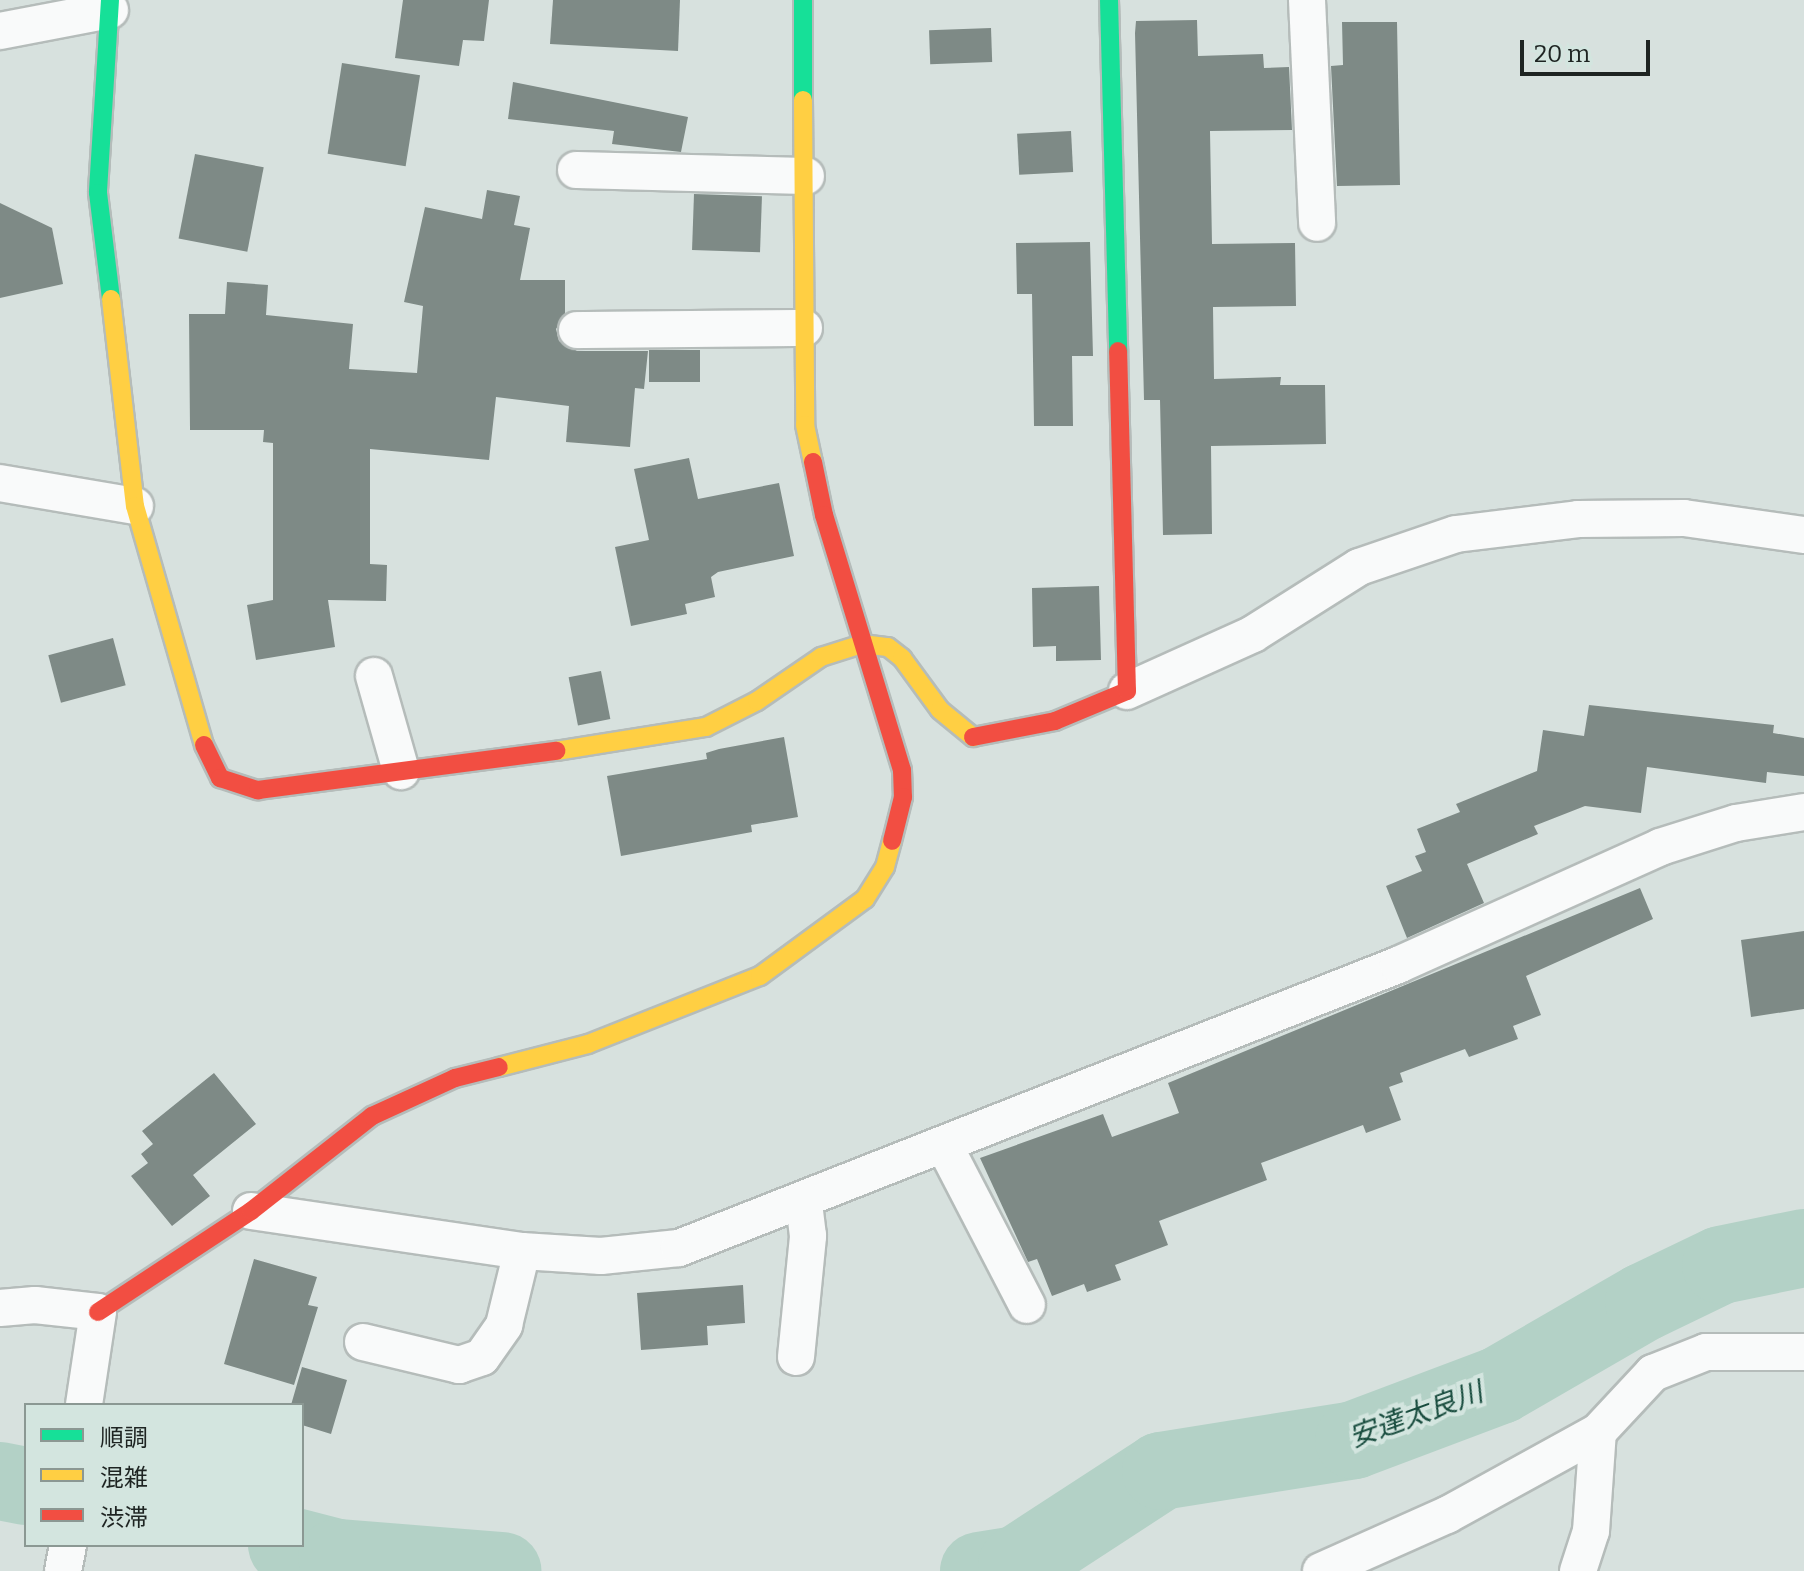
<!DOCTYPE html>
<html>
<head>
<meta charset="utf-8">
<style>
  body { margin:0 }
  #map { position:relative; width:1804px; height:1571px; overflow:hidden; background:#d7e1de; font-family:Bitter,"Noto Sans JP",serif }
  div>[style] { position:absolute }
  .river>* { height:78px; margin:-39px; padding:0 39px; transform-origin:39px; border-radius:39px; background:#b3d1c6 }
  .building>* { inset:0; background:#7e8a86; transform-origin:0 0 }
  .roads { filter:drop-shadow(2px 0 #b5bcba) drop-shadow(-2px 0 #b5bcba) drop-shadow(0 2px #b5bcba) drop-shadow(0 -2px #b5bcba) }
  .street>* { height:36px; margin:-18px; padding:0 18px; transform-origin:18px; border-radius:18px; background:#f9fafa }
  .fast>* { height:18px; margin:-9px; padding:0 9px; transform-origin:9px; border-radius:9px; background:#16e098 }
  .slow>* { height:18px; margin:-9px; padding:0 9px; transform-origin:9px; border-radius:9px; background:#ffcf43 }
  .jam>* { height:18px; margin:-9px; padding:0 9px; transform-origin:9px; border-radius:9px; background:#f24e42 }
  span { translate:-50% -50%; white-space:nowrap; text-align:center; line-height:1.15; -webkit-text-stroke:8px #d3e5df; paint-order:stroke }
  .water-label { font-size:28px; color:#184c3e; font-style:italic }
  .legend { position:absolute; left:24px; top:1403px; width:280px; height:144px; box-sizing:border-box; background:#d3e5df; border:2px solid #8b9893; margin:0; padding:10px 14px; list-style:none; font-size:24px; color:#1e2422 }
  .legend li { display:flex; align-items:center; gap:16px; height:40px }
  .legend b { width:40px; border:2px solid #8b9893 }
  .scale { position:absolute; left:1520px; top:40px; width:130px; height:36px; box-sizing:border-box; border:4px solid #1e2422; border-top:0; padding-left:10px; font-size:24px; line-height:28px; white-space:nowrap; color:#1e2422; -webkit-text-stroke:6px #d3e5df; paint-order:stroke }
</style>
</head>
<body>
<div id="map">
  <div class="river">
    <div style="left:0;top:1481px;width:26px;rotate:11deg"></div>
    <div style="left:287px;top:1545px;width:52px;rotate:14.6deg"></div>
    <div style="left:337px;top:1558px;width:166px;rotate:4.5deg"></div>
    <div style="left:979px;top:1571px;width:38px;rotate:-9deg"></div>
    <div style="left:1017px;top:1565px;width:172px;rotate:-33.1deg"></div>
    <div style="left:1161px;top:1471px;width:195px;rotate:-9.1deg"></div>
    <div style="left:1354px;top:1440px;width:156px;rotate:-20.6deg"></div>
    <div style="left:1500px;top:1385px;width:166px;rotate:-30deg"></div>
    <div style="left:1644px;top:1302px;width:85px;rotate:-25.7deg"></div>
    <div style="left:1721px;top:1265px;width:85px;rotate:-11.6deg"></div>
  </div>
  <div class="building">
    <div style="clip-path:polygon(403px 0,489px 0,484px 41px,463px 40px,459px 66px,395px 58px)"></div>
    <div style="clip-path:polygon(553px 0,680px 0,678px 51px,550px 44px)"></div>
    <div style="clip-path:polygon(1197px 20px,1198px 56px,1263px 54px,1264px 68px,1289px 67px,1292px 130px,1210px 131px,1212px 244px,1295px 243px,1296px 306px,1213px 307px,1214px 379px,1281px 377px,1280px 385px,1325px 385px,1326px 444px,1211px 446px,1212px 534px,1163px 535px,1160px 400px,1144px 400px,1135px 33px,1136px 21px)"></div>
    <div style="clip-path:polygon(1342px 22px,1397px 22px,1400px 185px,1337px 186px,1331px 66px,1343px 65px)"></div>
    <div style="left:991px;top:28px;width:34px;height:62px;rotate:88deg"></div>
    <div style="left:342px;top:63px;width:79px;height:92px;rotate:9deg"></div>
    <div style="clip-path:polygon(513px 82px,688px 117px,681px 152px,612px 144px,614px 131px,508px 119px)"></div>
    <div style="left:1071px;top:131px;width:41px;height:54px;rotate:87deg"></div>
    <div style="left:195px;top:154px;width:70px;height:86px;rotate:11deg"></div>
    <div style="clip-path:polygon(487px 190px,520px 196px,514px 225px,530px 228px,520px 280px,565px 280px,565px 314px,556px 329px,559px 341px,577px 351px,648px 351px,644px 389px,635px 388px,630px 447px,566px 442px,569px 406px,496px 397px,489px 460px,370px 449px,370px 564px,387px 565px,386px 601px,328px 600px,335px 647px,256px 660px,247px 605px,273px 600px,273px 443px,263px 442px,264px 430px,190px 430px,189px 314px,225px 314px,227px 282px,268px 285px,266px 315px,353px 324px,349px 369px,417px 373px,423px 306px,404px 302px,425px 207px,482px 219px)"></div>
    <div style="left:694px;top:194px;width:68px;height:56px;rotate:2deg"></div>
    <div style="clip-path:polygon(0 203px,52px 228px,63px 284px,0 298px)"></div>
    <div style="clip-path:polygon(1090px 242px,1093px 356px,1072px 356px,1073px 426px,1034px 426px,1032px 294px,1017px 294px,1016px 243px)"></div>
    <div style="left:649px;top:350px;width:51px;height:32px"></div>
    <div style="clip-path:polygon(689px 458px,698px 499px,779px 483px,794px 556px,718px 572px,711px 577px,715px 597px,685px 604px,687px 614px,631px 626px,615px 547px,649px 540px,634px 469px)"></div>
    <div style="clip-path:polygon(1099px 586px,1101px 660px,1056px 661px,1056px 646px,1033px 647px,1032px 588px)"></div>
    <div style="left:113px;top:638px;width:49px;height:67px;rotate:75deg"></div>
    <div style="left:601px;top:671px;width:49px;height:33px;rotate:79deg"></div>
    <div style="clip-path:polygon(1589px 705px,1774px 725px,1773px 733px,1804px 738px,1804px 776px,1767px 772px,1766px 783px,1647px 767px,1641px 813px,1585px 806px,1534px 826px,1538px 834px,1467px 864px,1484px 903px,1407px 938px,1386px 886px,1422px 871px,1415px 856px,1426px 852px,1417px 829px,1460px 812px,1456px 804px,1537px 771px,1543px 730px,1584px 736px)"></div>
    <div style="clip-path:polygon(784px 737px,798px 817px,751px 825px,752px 832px,621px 856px,607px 776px,707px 759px,706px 753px,719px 749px)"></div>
    <div style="clip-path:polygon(1640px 888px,1653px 919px,1526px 976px,1541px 1015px,1513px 1026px,1518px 1039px,1469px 1057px,1465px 1049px,1400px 1073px,1403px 1082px,1389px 1087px,1401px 1120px,1366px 1133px,1363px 1125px,1261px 1163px,1267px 1180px,1159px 1221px,1168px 1245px,1115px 1265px,1121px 1280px,1087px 1292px,1084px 1284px,1052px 1296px,1037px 1259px,1028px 1262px,980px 1158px,1103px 1114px,1112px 1137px,1179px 1113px,1168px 1083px)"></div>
    <div style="clip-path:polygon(1804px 931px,1804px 1009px,1751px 1017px,1741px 940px)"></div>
    <div style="clip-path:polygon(214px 1073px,256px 1124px,193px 1175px,210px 1196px,172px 1226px,131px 1176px,148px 1163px,141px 1154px,153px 1144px,142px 1131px)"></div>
    <div style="clip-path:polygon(254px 1259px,317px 1277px,308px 1305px,318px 1307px,294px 1385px,224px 1364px)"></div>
    <div style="clip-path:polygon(743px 1285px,745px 1323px,707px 1326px,708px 1345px,641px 1350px,637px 1293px)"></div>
    <div style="clip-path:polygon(302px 1367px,347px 1380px,331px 1434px,302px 1425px,302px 1405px,291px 1405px)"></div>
  </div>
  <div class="roads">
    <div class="street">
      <div style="left:1307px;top:0;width:223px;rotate:87.4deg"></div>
      <div style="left:0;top:31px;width:112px;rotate:-10.8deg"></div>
      <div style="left:576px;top:170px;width:230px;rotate:1.5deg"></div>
      <div style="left:577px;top:330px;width:227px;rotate:-0.5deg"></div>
      <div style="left:0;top:483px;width:137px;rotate:9.7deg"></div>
      <div style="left:374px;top:676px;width:99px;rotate:74.1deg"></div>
      <div style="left:1127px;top:691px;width:138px;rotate:-24.3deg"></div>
      <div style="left:1253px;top:634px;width:125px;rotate:-32.3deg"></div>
      <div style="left:1359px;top:567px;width:102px;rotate:-18.8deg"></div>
      <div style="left:1456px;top:534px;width:123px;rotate:-7deg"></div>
      <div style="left:1578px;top:519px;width:106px;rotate:-0.5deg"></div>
      <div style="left:1684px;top:518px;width:121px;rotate:8.1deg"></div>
      <div style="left:944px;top:1145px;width:180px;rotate:62.6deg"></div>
      <div style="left:251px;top:1211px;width:274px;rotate:8.4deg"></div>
      <div style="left:522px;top:1251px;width:79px;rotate:3.6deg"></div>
      <div style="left:601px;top:1256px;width:78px;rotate:-5.9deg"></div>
      <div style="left:679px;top:1248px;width:773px;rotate:-21.48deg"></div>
      <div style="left:1398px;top:965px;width:287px;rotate:-24.2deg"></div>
      <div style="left:1660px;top:847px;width:80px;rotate:-17.5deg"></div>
      <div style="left:1736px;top:823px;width:69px;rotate:-9.2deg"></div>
      <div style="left:0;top:1308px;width:35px;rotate:-5deg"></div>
      <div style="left:35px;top:1305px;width:63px;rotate:6.3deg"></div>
      <div style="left:98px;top:1312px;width:94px;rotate:98.6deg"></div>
      <div style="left:363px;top:1342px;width:99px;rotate:13.5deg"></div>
      <div style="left:459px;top:1365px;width:24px;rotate:-19deg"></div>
      <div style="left:482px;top:1357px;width:39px;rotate:-55deg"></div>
      <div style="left:504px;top:1325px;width:76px;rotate:-76.3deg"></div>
      <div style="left:796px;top:1357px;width:122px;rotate:-84.3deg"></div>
      <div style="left:808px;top:1236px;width:35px;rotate:-97deg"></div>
      <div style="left:63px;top:1571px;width:26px;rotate:-79deg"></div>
      <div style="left:1321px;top:1571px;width:138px;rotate:-24deg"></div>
      <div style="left:1447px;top:1515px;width:172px;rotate:-28.8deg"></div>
      <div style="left:1578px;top:1571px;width:42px;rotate:-72deg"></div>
      <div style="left:1591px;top:1531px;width:99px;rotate:-86deg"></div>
      <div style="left:1598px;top:1432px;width:81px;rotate:-47deg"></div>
      <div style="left:1653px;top:1373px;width:57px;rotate:-21.6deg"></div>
      <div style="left:1706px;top:1352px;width:98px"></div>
    </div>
    <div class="fast">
      <div style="left:110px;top:0;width:193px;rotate:93.6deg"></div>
      <div style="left:98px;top:193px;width:107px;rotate:83deg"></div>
      <div style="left:803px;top:0;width:100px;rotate:90deg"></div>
      <div style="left:1109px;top:0;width:351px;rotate:88.5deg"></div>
    </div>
    <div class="slow">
      <div style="left:803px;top:100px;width:325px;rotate:89.6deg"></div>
      <div style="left:805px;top:425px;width:38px;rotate:78deg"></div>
      <div style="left:111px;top:299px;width:208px;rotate:83.4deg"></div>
      <div style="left:135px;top:506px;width:249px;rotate:73.9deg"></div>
      <div style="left:556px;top:751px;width:152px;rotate:-9.1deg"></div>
      <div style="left:706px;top:727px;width:57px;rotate:-27deg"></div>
      <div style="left:757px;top:701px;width:78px;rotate:-34.5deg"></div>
      <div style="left:821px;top:657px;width:43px;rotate:-17.6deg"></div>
      <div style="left:862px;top:644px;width:26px;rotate:7deg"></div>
      <div style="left:888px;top:647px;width:18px;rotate:38deg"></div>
      <div style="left:902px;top:658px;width:64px;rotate:53.8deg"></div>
      <div style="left:940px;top:710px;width:43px;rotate:39.3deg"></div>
      <div style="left:499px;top:1067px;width:92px;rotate:-14.5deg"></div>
      <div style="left:588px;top:1044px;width:185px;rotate:-21.6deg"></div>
      <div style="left:760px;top:976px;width:130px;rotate:-36.3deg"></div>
      <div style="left:865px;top:899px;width:38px;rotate:-58deg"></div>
      <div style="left:885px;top:867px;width:27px;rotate:-75deg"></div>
    </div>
    <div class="jam">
      <div style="left:813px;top:462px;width:54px;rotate:78.3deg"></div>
      <div style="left:824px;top:515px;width:267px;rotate:73deg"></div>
      <div style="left:902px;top:770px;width:27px;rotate:88deg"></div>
      <div style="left:903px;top:797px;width:45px;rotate:104deg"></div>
      <div style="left:973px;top:737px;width:84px;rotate:-11deg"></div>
      <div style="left:1055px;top:721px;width:78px;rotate:-22.6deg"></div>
      <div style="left:1127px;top:691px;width:340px;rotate:-91.5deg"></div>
      <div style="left:204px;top:745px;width:37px;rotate:64deg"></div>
      <div style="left:220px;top:778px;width:40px;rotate:18deg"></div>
      <div style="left:258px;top:790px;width:301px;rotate:-7.5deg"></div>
      <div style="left:98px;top:1312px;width:183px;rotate:-33.4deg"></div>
      <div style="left:251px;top:1211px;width:154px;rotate:-38.1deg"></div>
      <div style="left:372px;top:1116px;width:91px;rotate:-24.6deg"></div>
      <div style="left:455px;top:1078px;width:45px;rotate:-14deg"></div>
    </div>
  </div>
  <div class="water-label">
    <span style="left:1416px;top:1415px;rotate:-20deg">安達太良川</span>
  </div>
  <ul class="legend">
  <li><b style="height:10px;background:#16e098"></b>順調</li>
  <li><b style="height:10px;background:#ffcf43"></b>混雑</li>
  <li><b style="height:10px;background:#f24e42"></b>渋滞</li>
  </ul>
  <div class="scale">20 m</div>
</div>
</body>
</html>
